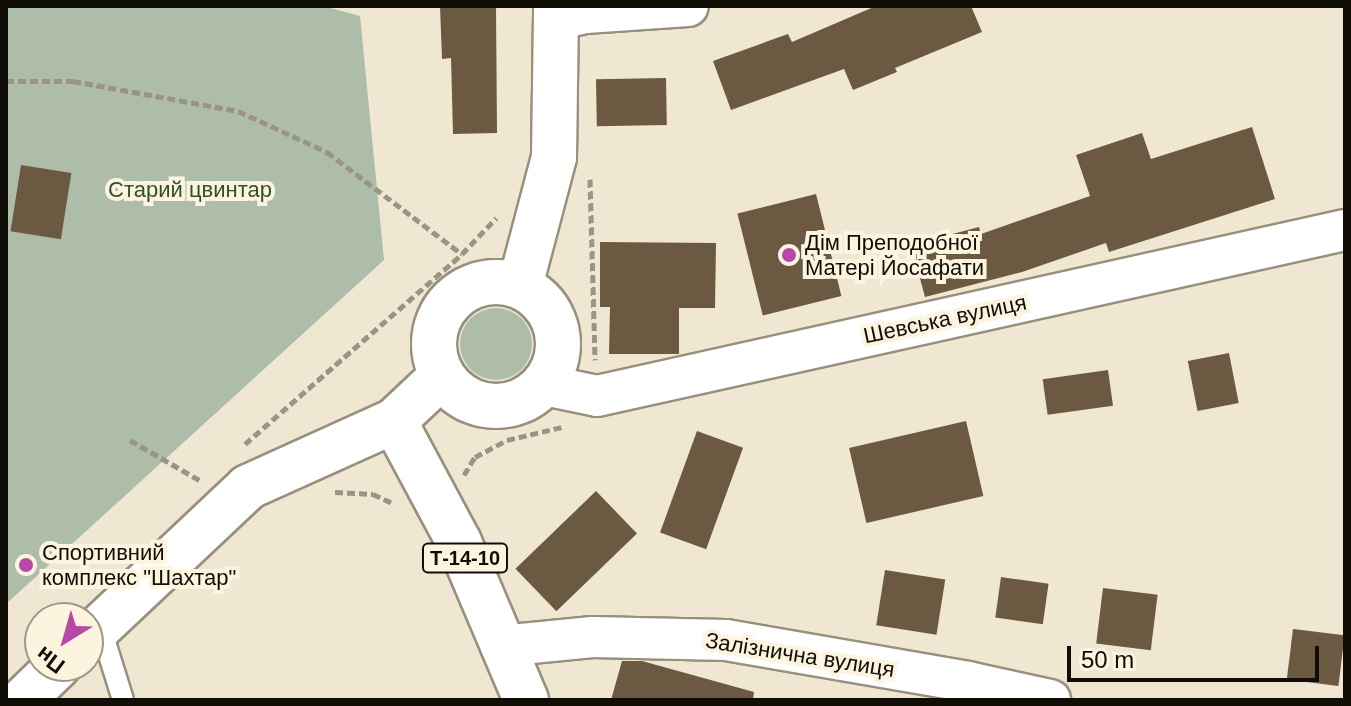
<!DOCTYPE html>
<html>
<head>
<meta charset="utf-8">
<style>
  body { margin:0 }
  #map { position:relative; width:1351px; height:706px; overflow:hidden; background:#f0e7d2; font-family:Arial,sans-serif }
  div>[style] { position:absolute }
  .green>* { inset:0; background:#aebcaa }
  .round { border-radius:50% }
  .building>* { inset:0; background:#6b5942; transform-origin:0 0 }
  .path>* { height:5px; margin-top:-2.5px; transform-origin:0; background:repeating-linear-gradient(90deg,#9a9484 0 8px,transparent 0 12px) }
  .roads { filter:drop-shadow(2px 0 #98907d) drop-shadow(-2px 0 #98907d) drop-shadow(0 2px #98907d) drop-shadow(0 -2px #98907d) }
  .service>* { height:20px; margin:-10px; padding:0 10px; transform-origin:10px; border-radius:10px; background:#fff }
  .minor>* { height:40px; margin:-20px; padding:0 20px; transform-origin:20px; border-radius:20px; background:#fff }
  .secondary>* { height:44px; margin:-22px; padding:0 22px; transform-origin:22px; border-radius:22px; background:#fff }
  .secondary>.ring { margin:-22px; padding:0; box-sizing:content-box; background:none; border:44px solid #fff; border-radius:50% }
  .primary>* { height:44px; margin:-22px; padding:0 22px; transform-origin:22px; border-radius:22px; background:#fff }
  .dots>* { width:22px; height:22px; translate:-50% -50%; box-sizing:border-box; border:4px solid #fdf4df; border-radius:50% }
  span { translate:-50% -50%; white-space:nowrap; text-align:center; line-height:1.15; -webkit-text-stroke:8px #fdf4df; paint-order:stroke }
  .shield-label span { padding:2px 6px; background:#fdf4df; border:2px solid; border-radius:6px; -webkit-text-stroke-width:0 }
  .shield-label { font-size:20px; color:#110e07; font-weight:700 }
  .park-label { font-size:22px; color:#315029 }
  .poi-label { font-size:22px; color:#110e07 }
  .left { translate:0 -50%; text-align:left }
  .street-label { font-size:22px; color:#110e07 }
  .frame { position:absolute; inset:0; border:8px solid #110e07; pointer-events:none }
  .north { position:absolute; left:24px; top:602px; width:80px; height:80px; box-sizing:border-box; background:#fdf4df; border:2px solid #9f9889; border-radius:50%; rotate:217deg; font-size:22px; font-weight:700; line-height:32px; text-align:center; color:#110e07 }
  .north::after { content:''; display:block; margin:auto; width:28px; height:36px; background:#b648a6; clip-path:polygon(50% 0,100% 100%,50% 72%,0 100%) }
  .scale { position:absolute; left:1067px; top:646px; width:252px; height:36px; box-sizing:border-box; border:4px solid #110e07; border-top:0; padding-left:10px; font-size:24px; line-height:28px; white-space:nowrap; color:#110e07; -webkit-text-stroke:6px #fdf4df; paint-order:stroke }
</style>
</head>
<body>
<div id="map">
  <div class="green">
    <div style="clip-path:polygon(6px 6px,323px 6px,360px 16px,384px 260px,6px 604px)"></div>
    <div class="round" style="left:460px;top:308px;width:72px;height:72px"></div>
  </div>
  <div class="building">
    <div style="clip-path:polygon(440px 6px,496px 6px,497px 133px,453px 134px,451px 58px,442px 59px)"></div>
    <div style="clip-path:polygon(876px 6px,971px 6px,982px 32px,895px 68px,897px 72px,853px 90px,844px 69px,731px 110px,713px 61px,788px 34px,792px 42px)"></div>
    <div style="left:666px;top:78px;width:47px;height:70px;rotate:89deg"></div>
    <div style="clip-path:polygon(1252px 127px,1275px 199px,1109px 252px,1106px 243px,1022px 272px,925px 297px,911px 245px,979px 227px,981px 234px,1090px 196px,1076px 155px,1142px 133px,1151px 159px)"></div>
    <div style="left:21px;top:165px;width:51px;height:67px;rotate:9deg"></div>
    <div style="left:816px;top:194px;width:105px;height:81px;rotate:76deg"></div>
    <div style="clip-path:polygon(600px 242px,716px 243px,715px 308px,679px 308px,679px 354px,609px 354px,610px 307px,600px 307px)"></div>
    <div style="left:1229px;top:353px;width:51px;height:42px;rotate:79deg"></div>
    <div style="left:1108px;top:370px;width:36px;height:66px;rotate:82deg"></div>
    <div style="left:966px;top:421px;width:77px;height:120px;rotate:77deg"></div>
    <div style="left:697px;top:431px;width:49px;height:108px;rotate:20deg"></div>
    <div style="left:596px;top:491px;width:59px;height:112px;rotate:46deg"></div>
    <div style="left:885px;top:570px;width:61px;height:56px;rotate:9deg"></div>
    <div style="left:1001px;top:577px;width:48px;height:41px;rotate:8deg"></div>
    <div style="left:1103px;top:588px;width:55px;height:56px;rotate:7deg"></div>
    <div style="left:1293px;top:629px;width:52px;height:51px;rotate:7deg"></div>
    <div style="clip-path:polygon(622px 661px,642px 661px,754px 692px,753px 700px,611px 700px)"></div>
  </div>
  <div class="path">
    <div style="left:6px;top:81px;width:67px"></div>
    <div style="left:73px;top:81px;width:168px;rotate:10.3deg"></div>
    <div style="left:238px;top:111px;width:98px;rotate:24.7deg"></div>
    <div style="left:327px;top:152px;width:169px;rotate:37.1deg"></div>
    <div style="left:590px;top:179px;width:181px;rotate:88.4deg"></div>
    <div style="left:130px;top:440px;width:82px;rotate:30deg"></div>
    <div style="left:245px;top:444px;width:288px;rotate:-41.2deg"></div>
    <div style="left:462px;top:254px;width:50px;rotate:-46.6deg"></div>
    <div style="left:464px;top:475px;width:21px;rotate:-59deg"></div>
    <div style="left:475px;top:457px;width:36px;rotate:-28deg"></div>
    <div style="left:507px;top:440px;width:57px;rotate:-13.3deg"></div>
    <div style="left:335px;top:492px;width:38px;rotate:3deg"></div>
    <div style="left:373px;top:494px;width:23px;rotate:25deg"></div>
  </div>
  <div class="roads">
    <div class="service">
      <div style="left:100px;top:626px;width:77px;rotate:72.7deg"></div>
    </div>
    <div class="minor">
      <div style="left:555px;top:20px;width:32px;rotate:-13deg"></div>
      <div style="left:586px;top:13px;width:102px;rotate:-3.9deg"></div>
      <div style="left:544px;top:385px;width:54px;rotate:11.7deg"></div>
      <div style="left:597px;top:396px;width:766px;rotate:-12.51deg"></div>
      <div style="left:501px;top:646px;width:92px;rotate:-5.6deg"></div>
      <div style="left:593px;top:637px;width:133px;rotate:1.3deg"></div>
      <div style="left:726px;top:640px;width:246px;rotate:9.8deg"></div>
      <div style="left:968px;top:682px;width:84px;rotate:12.4deg"></div>
    </div>
    <div class="secondary">
      <div class="ring" style="left:434px;top:282px;width:80px;height:80px"></div>
      <div style="left:520px;top:286px;width:133px;rotate:-75.2deg"></div>
      <div style="left:554px;top:157px;width:151px;rotate:-89.2deg"></div>
      <div style="left:394px;top:421px;width:66px;rotate:-43.2deg"></div>
    </div>
    <div class="primary">
      <div style="left:88px;top:638px;width:220px;rotate:-43.3deg"></div>
      <div style="left:248px;top:487px;width:160px;rotate:-24.3deg"></div>
      <div style="left:394px;top:421px;width:137px;rotate:61.8deg"></div>
      <div style="left:459px;top:542px;width:172px;rotate:67deg"></div>
      <div style="left:23px;top:700px;width:49px;rotate:-44.2deg"></div>
    </div>
  </div>
  <div class="dots">
    <div style="left:789px;top:255px;background:#b648a6"></div>
    <div style="left:26px;top:565px;background:#b648a6"></div>
  </div>
  <div class="shield-label">
    <span style="left:465px;top:558px">Т-14-10</span>
  </div>
  <div class="park-label">
    <span style="left:190px;top:190px">Старий цвинтар</span>
  </div>
  <div class="poi-label">
    <span class="left" style="left:805px;top:255px">Дім Преподобної<br>Матері Йосафати</span>
    <span class="left" style="left:42px;top:565px">Спортивний<br>комплекс "Шахтар"</span>
  </div>
  <div class="street-label">
    <span style="left:945px;top:319px;rotate:-12deg">Шевська вулиця</span>
    <span style="left:800px;top:655px;rotate:9deg">Залізнична вулиця</span>
  </div>
  <div class="frame"></div>
  <div class="north">Пн</div>
  <div class="scale">50 m</div>
</div>
</body>
</html>
